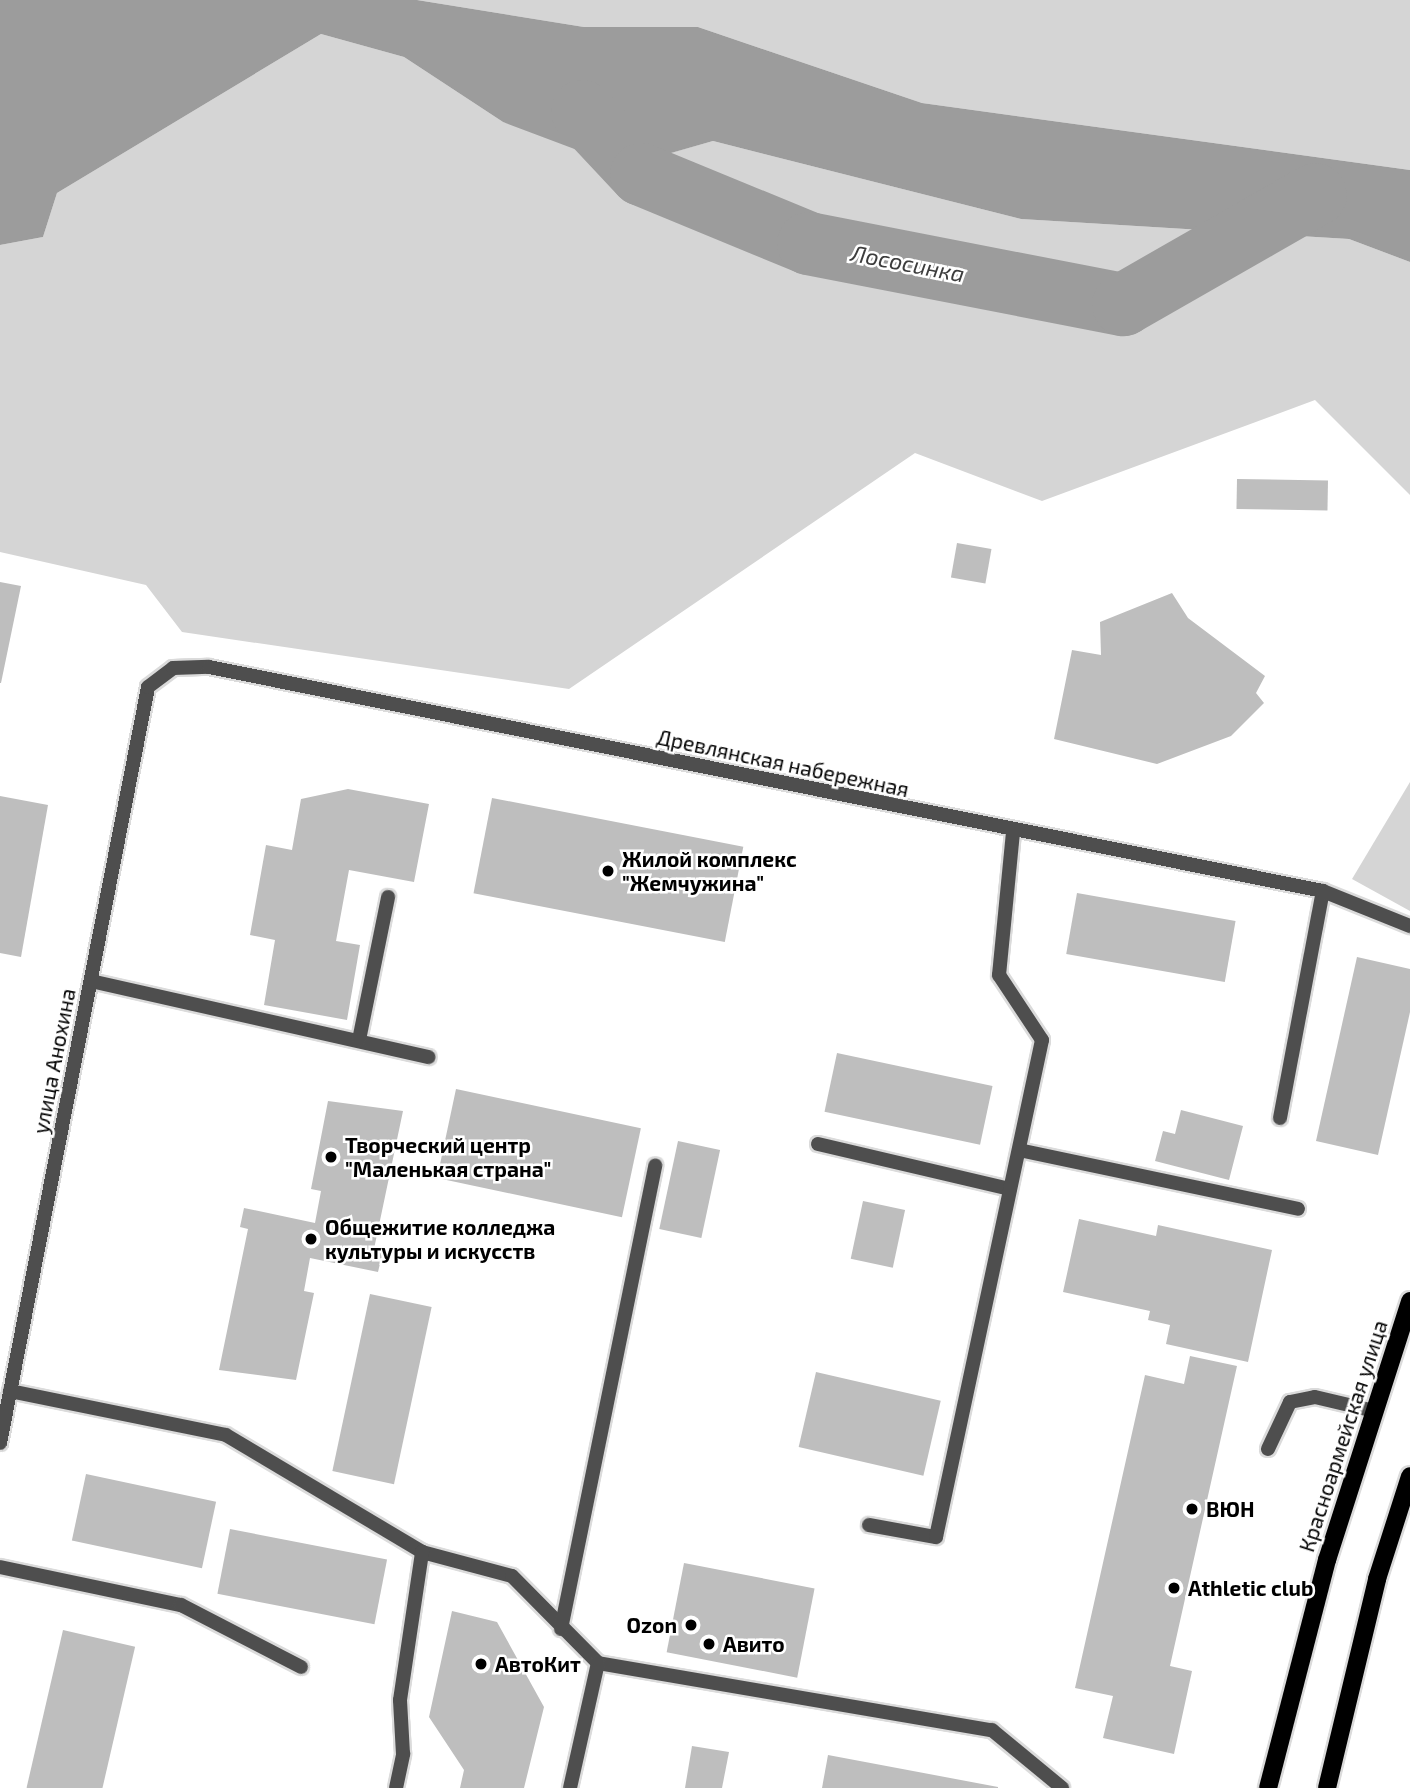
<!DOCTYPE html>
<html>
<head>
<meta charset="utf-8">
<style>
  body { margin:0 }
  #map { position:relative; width:1410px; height:1788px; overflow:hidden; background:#fff; font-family:"Exo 2",sans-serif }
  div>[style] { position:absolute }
  .green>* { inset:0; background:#d5d5d5 }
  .water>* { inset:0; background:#9c9c9c }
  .river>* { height:63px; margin:-31.5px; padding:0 31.5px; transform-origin:31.5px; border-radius:31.5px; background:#9c9c9c }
  .building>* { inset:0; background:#bebebe; transform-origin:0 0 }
  .roads { filter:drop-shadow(2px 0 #dbdbdb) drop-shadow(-2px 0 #dbdbdb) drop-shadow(0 2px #dbdbdb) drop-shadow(0 -2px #dbdbdb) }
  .service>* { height:14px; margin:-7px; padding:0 7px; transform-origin:7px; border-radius:7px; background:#4e4e4e }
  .minor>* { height:14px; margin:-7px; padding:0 7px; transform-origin:7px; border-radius:7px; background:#4e4e4e }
  .primary>* { height:18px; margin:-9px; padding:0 9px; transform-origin:9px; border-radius:9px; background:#000 }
  .dots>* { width:19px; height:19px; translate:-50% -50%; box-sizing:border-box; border:4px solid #fff; border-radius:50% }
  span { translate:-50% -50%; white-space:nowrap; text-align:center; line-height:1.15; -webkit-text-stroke:5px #fff; paint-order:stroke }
  .street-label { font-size:21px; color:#000 }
  .poi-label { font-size:21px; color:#000; font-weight:700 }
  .left { translate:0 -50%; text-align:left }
  .right { translate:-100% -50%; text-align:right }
  .water-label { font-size:23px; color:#3d3d3d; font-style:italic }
</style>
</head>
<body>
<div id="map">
  <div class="green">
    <div style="clip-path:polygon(417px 0,1410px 0,1410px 170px,922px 103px,698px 27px,584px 27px)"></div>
    <div style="clip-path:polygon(321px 34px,404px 57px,503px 122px,649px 159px,713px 141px,1021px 219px,1349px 239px,1410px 262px,1410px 495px,1315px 400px,1042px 501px,915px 453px,569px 689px,182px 632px,146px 585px,0 552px,0 245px,43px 237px,57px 193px)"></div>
    <div style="clip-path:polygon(1410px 782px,1410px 911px,1352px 879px)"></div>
  </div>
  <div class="water">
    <div style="clip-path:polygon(0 0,417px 0,584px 27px,698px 27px,922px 103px,1410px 170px,1410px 262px,1349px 239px,1021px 219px,713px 141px,650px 159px,641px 174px,503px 122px,404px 57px,321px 34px,57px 193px,43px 237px,0 245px)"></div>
  </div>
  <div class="river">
    <div style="left:582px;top:111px;width:86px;rotate:46.9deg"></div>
    <div style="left:641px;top:174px;width:181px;rotate:22.4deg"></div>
    <div style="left:808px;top:243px;width:321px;rotate:11deg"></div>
    <div style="left:1123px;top:304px;width:221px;rotate:-29.8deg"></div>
  </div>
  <div class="building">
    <div style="left:1237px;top:479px;width:91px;height:30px;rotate:1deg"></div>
    <div style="left:957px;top:543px;width:35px;height:35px;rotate:10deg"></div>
    <div style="clip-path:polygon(0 582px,21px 586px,1px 683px,0 683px)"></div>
    <div style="clip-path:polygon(1172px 593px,1188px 618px,1265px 676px,1256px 693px,1264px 703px,1231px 736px,1157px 764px,1054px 739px,1072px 650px,1101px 655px,1100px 622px)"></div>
    <div style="clip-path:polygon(348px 789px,429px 804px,414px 882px,349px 870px,336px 941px,360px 945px,347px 1020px,264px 1005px,275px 940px,250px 935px,266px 845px,292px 850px,301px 799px)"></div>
    <div style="clip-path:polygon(0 796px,48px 805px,21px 957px,0 953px)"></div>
    <div style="left:492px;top:798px;width:256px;height:97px;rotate:11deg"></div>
    <div style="left:1077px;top:893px;width:161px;height:62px;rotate:10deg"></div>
    <div style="clip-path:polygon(1357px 957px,1410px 969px,1410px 1012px,1378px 1155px,1316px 1141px)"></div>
    <div style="left:837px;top:1053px;width:159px;height:60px;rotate:12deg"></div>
    <div style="left:456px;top:1089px;width:189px;height:91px;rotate:12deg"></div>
    <div style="clip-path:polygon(328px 1101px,403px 1111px,374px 1249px,383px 1251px,378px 1272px,310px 1258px,304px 1291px,314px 1293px,296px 1380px,219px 1370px,248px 1229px,240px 1227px,244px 1208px,315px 1223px,321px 1191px,311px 1189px)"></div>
    <div style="clip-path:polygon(1181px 1110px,1243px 1126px,1229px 1180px,1155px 1161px,1163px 1131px,1175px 1134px)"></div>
    <div style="left:678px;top:1141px;width:43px;height:90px;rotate:12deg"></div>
    <div style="left:863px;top:1201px;width:43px;height:59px;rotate:12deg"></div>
    <div style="clip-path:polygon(1079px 1219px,1156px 1236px,1158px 1225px,1272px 1250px,1248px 1362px,1166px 1344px,1170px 1325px,1148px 1320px,1150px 1311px,1063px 1292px)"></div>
    <div style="left:370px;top:1294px;width:63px;height:181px;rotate:12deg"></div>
    <div style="clip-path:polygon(1190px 1356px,1237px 1366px,1170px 1666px,1192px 1671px,1174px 1754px,1103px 1738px,1113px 1696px,1075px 1688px,1145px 1375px,1184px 1384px)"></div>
    <div style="left:816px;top:1372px;width:128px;height:77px;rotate:13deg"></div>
    <div style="left:86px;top:1474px;width:133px;height:68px;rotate:12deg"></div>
    <div style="left:230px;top:1529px;width:160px;height:66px;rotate:11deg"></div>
    <div style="left:684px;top:1563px;width:133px;height:91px;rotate:11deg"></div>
    <div style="clip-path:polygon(452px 1611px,497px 1622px,544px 1707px,524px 1788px,460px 1788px,464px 1770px,429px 1717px)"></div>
    <div style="left:63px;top:1630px;width:74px;height:162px;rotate:13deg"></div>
    <div style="clip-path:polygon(692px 1746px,729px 1752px,722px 1788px,685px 1788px)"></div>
    <div style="clip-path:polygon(828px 1755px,998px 1787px,998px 1788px,822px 1788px)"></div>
  </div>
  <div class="roads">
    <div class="service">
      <div style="left:91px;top:981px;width:346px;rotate:12.7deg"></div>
      <div style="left:359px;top:1040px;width:146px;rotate:-78.5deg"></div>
      <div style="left:1280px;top:1118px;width:231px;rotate:-79.3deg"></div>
      <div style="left:818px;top:1144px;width:197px;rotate:13.2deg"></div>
      <div style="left:1019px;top:1150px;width:285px;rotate:11.9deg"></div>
      <div style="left:10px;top:1391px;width:220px;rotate:11.5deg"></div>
      <div style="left:226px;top:1435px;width:228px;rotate:30.8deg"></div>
      <div style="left:422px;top:1552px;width:93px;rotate:14.9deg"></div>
      <div style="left:512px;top:1576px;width:122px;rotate:45.3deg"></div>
      <div style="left:598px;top:1663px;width:400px;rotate:9.7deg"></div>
      <div style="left:992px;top:1730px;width:91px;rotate:39.6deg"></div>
      <div style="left:1268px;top:1449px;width:52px;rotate:-64.9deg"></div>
      <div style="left:1290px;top:1402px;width:25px;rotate:-11deg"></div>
      <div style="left:1315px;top:1397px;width:61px;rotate:13.3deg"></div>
      <div style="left:869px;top:1525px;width:68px;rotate:10.2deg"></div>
      <div style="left:936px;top:1537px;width:508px;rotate:-77.96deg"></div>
      <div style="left:1042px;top:1040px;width:78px;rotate:-123.5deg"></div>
      <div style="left:999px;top:975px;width:145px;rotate:-84.4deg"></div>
      <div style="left:0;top:1567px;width:185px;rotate:11.9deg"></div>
      <div style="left:181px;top:1605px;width:135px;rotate:27.3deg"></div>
      <div style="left:561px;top:1629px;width:473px;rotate:-78.5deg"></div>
      <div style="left:396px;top:1788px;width:35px;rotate:-78deg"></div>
      <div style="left:403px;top:1754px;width:54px;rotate:-93.2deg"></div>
      <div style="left:400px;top:1700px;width:150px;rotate:-81.5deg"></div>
      <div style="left:570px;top:1788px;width:128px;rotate:-77.4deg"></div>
    </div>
    <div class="minor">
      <div style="left:0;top:1443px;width:770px;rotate:-78.92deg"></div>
      <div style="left:148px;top:687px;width:31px;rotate:-37deg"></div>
      <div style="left:173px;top:668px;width:36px;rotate:-2deg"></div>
      <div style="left:209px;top:667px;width:1136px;rotate:11.37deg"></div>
      <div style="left:1323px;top:891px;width:94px;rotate:21.9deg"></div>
    </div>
    <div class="primary">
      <div style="left:1268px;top:1788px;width:236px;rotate:-75.5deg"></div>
      <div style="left:1327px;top:1560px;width:272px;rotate:-72.2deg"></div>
      <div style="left:1327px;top:1788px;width:215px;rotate:-76.5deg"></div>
      <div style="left:1377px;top:1579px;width:108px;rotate:-72.2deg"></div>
    </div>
  </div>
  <div class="dots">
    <div style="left:608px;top:871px;background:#000"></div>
    <div style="left:331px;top:1157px;background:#000"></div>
    <div style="left:311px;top:1239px;background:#000"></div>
    <div style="left:1192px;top:1509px;background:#000"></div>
    <div style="left:1174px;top:1588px;background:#000"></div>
    <div style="left:691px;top:1625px;background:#000"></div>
    <div style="left:709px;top:1644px;background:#000"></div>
    <div style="left:481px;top:1664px;background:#000"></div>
  </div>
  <div class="street-label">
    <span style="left:783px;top:763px;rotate:12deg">Древлянская набережная</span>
    <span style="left:54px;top:1061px;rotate:-79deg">улица Анохина</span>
    <span style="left:1343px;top:1436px;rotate:-72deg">Красноармейская улица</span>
  </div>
  <div class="poi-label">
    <span class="left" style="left:622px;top:871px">Жилой комплекс<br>"Жемчужина"</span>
    <span class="left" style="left:345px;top:1157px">Творческий центр<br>"Маленькая страна"</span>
    <span class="left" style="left:325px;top:1239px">Общежитие колледжа<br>культуры и искусств</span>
    <span class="left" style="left:1206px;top:1509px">ВЮН</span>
    <span class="left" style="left:1188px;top:1588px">Athletic club</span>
    <span class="right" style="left:677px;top:1625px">Ozon</span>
    <span class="left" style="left:723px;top:1644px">Авито</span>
    <span class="left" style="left:495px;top:1664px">АвтоКит</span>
  </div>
  <div class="water-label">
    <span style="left:908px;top:263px;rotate:11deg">Лососинка</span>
  </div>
</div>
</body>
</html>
